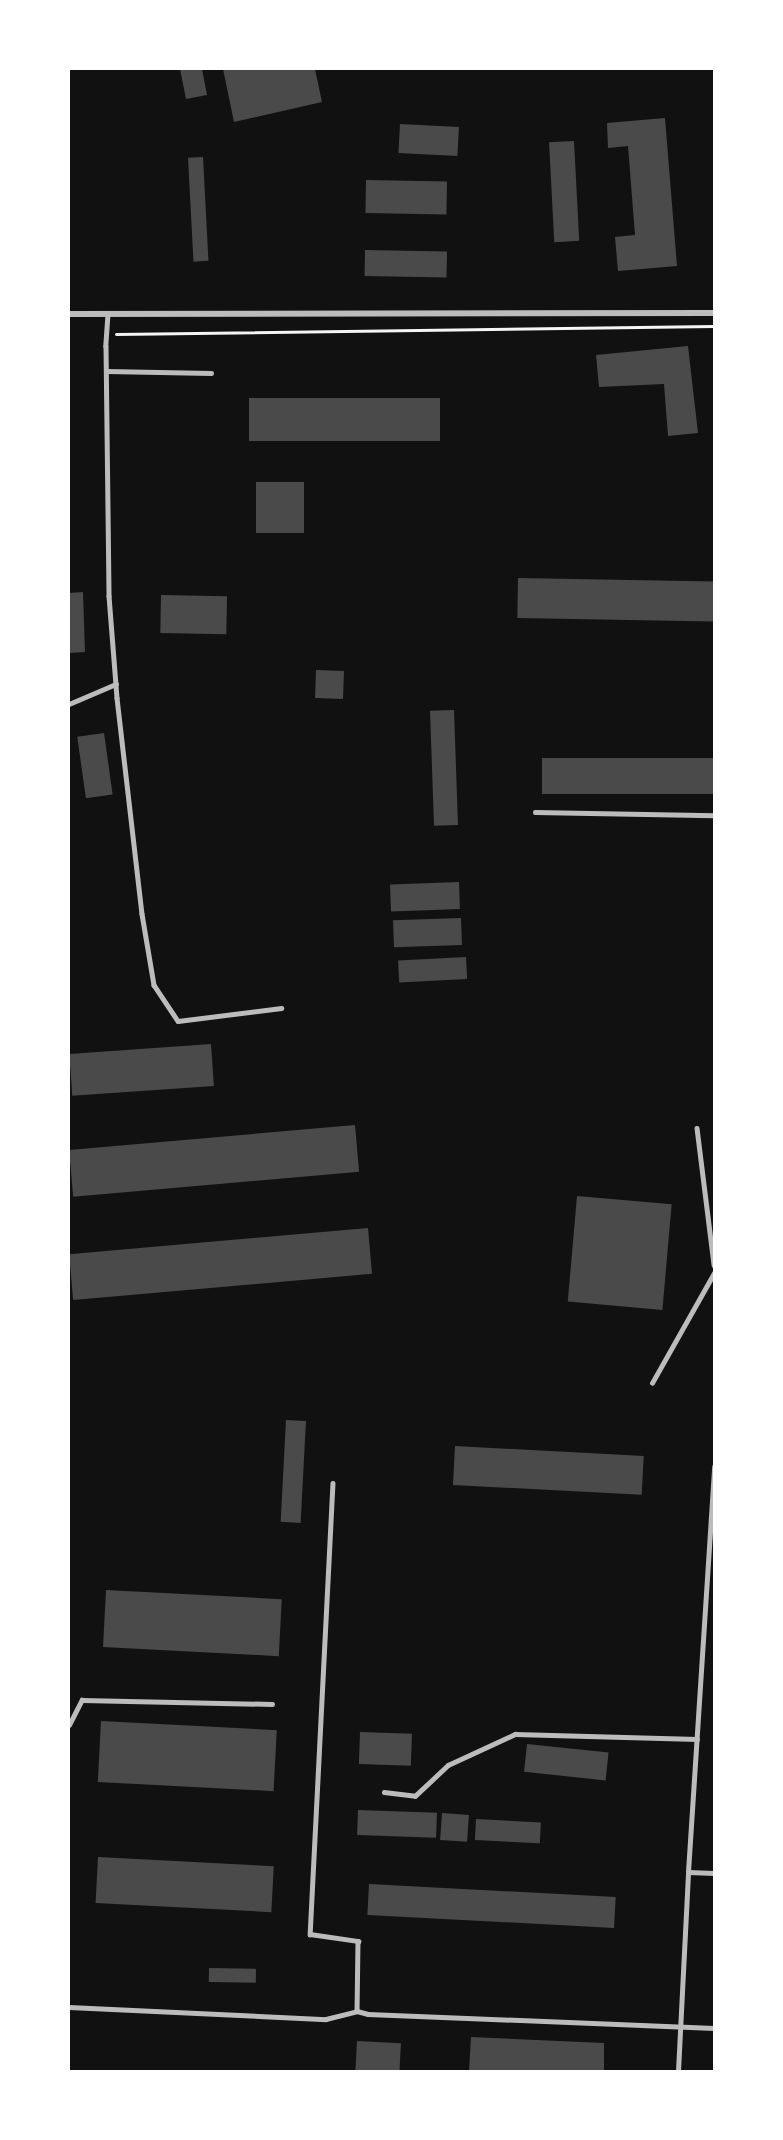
<!DOCTYPE html>
<html>
<head>
<meta charset="utf-8">
<style>
  body { margin:0 }
  #map { position:relative; width:783px; height:2140px; overflow:hidden; background:#111; font-family:Roboto,sans-serif }
  div>[style] { position:absolute }
  .building>* { inset:0; background:#4a4a4a; transform-origin:0 0 }
  .path>* { height:3px; margin:-1.5px; padding:0 1.5px; transform-origin:1.5px; border-radius:1.5px; background:#f5f5f5 }
  .service>* { height:4.5px; margin:-2.25px; padding:0 2.25px; transform-origin:2.25px; border-radius:2.25px; background:#bcbcbc }
  .minor>* { height:6px; margin:-3px; padding:0 3px; transform-origin:3px; border-radius:3px; background:#bcbcbc }
  span { translate:-50% -50%; white-space:nowrap; text-align:center; line-height:1.15; -webkit-text-stroke:4.5px #fff; paint-order:stroke }
  .frame { position:absolute; inset:0; border:70px solid #fff; pointer-events:none }
</style>
</head>
<body>
<div id="map">
  <div class="building">
    <div style="clip-path:polygon(180px 69px,202px 69px,207px 95px,186px 99px)"></div>
    <div style="clip-path:polygon(223px 69px,315px 69px,322px 102px,234px 122px)"></div>
    <div style="clip-path:polygon(665px 118px,677px 266px,618px 271px,615px 237px,635px 235px,628px 146px,608px 148px,607px 123px)"></div>
    <div style="left:400px;top:124px;width:59px;height:29px;rotate:3deg"></div>
    <div style="left:574px;top:141px;width:100px;height:25px;rotate:87deg"></div>
    <div style="left:203px;top:157px;width:104px;height:15px;rotate:87deg"></div>
    <div style="left:366px;top:180px;width:81px;height:33px;rotate:1deg"></div>
    <div style="left:365px;top:250px;width:82px;height:26px;rotate:1deg"></div>
    <div style="clip-path:polygon(688px 346px,698px 433px,668px 436px,664px 384px,599px 387px,596px 355px)"></div>
    <div style="left:440px;top:398px;width:43px;height:191px;rotate:90deg"></div>
    <div style="left:256px;top:482px;width:48px;height:51px"></div>
    <div style="left:518px;top:578px;width:196px;height:40px;rotate:1deg"></div>
    <div style="clip-path:polygon(83px 592px,85px 652px,69px 653px,69px 593px)"></div>
    <div style="left:161px;top:595px;width:66px;height:38px;rotate:1deg"></div>
    <div style="left:316px;top:670px;width:28px;height:28px;rotate:2deg"></div>
    <div style="left:454px;top:710px;width:115px;height:24px;rotate:88deg"></div>
    <div style="left:104px;top:733px;width:62px;height:27px;rotate:82deg"></div>
    <div style="left:542px;top:758px;width:172px;height:36px"></div>
    <div style="left:459px;top:882px;width:27px;height:69px;rotate:88deg"></div>
    <div style="left:461px;top:918px;width:27px;height:68px;rotate:88deg"></div>
    <div style="left:466px;top:957px;width:22px;height:68px;rotate:87deg"></div>
    <div style="left:211px;top:1044px;width:42px;height:142px;rotate:86deg"></div>
    <div style="left:355px;top:1125px;width:47px;height:287px;rotate:85deg"></div>
    <div style="left:577px;top:1196px;width:95px;height:106px;rotate:5deg"></div>
    <div style="left:368px;top:1228px;width:46px;height:300px;rotate:85deg"></div>
    <div style="left:286px;top:1420px;width:20px;height:102px;rotate:3deg"></div>
    <div style="left:455px;top:1446px;width:189px;height:39px;rotate:3deg"></div>
    <div style="left:106px;top:1590px;width:176px;height:57px;rotate:3deg"></div>
    <div style="left:101px;top:1721px;width:176px;height:61px;rotate:3deg"></div>
    <div style="left:360px;top:1732px;width:52px;height:32px;rotate:2deg"></div>
    <div style="left:527px;top:1744px;width:82px;height:28px;rotate:6deg"></div>
    <div style="left:358px;top:1810px;width:79px;height:25px;rotate:2deg"></div>
    <div style="left:442px;top:1813px;width:27px;height:27px;rotate:4deg"></div>
    <div style="left:476px;top:1819px;width:65px;height:21px;rotate:3deg"></div>
    <div style="left:98px;top:1857px;width:176px;height:46px;rotate:3deg"></div>
    <div style="left:369px;top:1884px;width:247px;height:31px;rotate:3deg"></div>
    <div style="left:209px;top:1968px;width:47px;height:14px;rotate:1deg"></div>
    <div style="clip-path:polygon(471px 2037px,604px 2043px,604px 2071px,469px 2071px)"></div>
    <div style="left:357px;top:2041px;width:44px;height:30px;rotate:3deg"></div>
  </div>
  <div class="path">
    <div style="left:116px;top:334px;width:598px;rotate:-0.77deg"></div>
  </div>
  <div class="service">
    <div style="left:108px;top:314px;width:32px;rotate:94deg"></div>
    <div style="left:106px;top:346px;width:250px;rotate:89.3deg"></div>
    <div style="left:109px;top:596px;width:102px;rotate:85.5deg"></div>
    <div style="left:117px;top:698px;width:217px;rotate:83.4deg"></div>
    <div style="left:142px;top:914px;width:72px;rotate:80.4deg"></div>
    <div style="left:154px;top:985px;width:43px;rotate:56.3deg"></div>
    <div style="left:178px;top:1021px;width:104px;rotate:-7.2deg"></div>
    <div style="left:106px;top:371px;width:105px;rotate:1.1deg"></div>
    <div style="left:69px;top:704px;width:51px;rotate:-23.1deg"></div>
    <div style="left:535px;top:812px;width:179px;rotate:1deg"></div>
    <div style="left:697px;top:1128px;width:138px;rotate:82.9deg"></div>
    <div style="left:652px;top:1383px;width:126px;rotate:-60.6deg"></div>
    <div style="left:333px;top:1483px;width:452px;rotate:92.9deg"></div>
    <div style="left:310px;top:1934px;width:49px;rotate:8.3deg"></div>
    <div style="left:358px;top:1941px;width:70px;rotate:90.8deg"></div>
    <div style="left:357px;top:2011px;width:11px;rotate:15deg"></div>
    <div style="left:368px;top:2014px;width:346px;rotate:2.3deg"></div>
    <div style="left:69px;top:1725px;width:28px;rotate:-63deg"></div>
    <div style="left:82px;top:1700px;width:190px;rotate:1.2deg"></div>
    <div style="left:384px;top:1792px;width:31px;rotate:7deg"></div>
    <div style="left:415px;top:1796px;width:45px;rotate:-43.2deg"></div>
    <div style="left:448px;top:1765px;width:74px;rotate:-24.8deg"></div>
    <div style="left:515px;top:1734px;width:182px;rotate:1.6deg"></div>
    <div style="left:688px;top:1872px;width:406px;rotate:-86.3deg"></div>
    <div style="left:69px;top:2007px;width:257px;rotate:2.7deg"></div>
    <div style="left:326px;top:2019px;width:32px;rotate:-14deg"></div>
    <div style="left:678px;top:2071px;width:199px;rotate:-87.1deg"></div>
    <div style="left:688px;top:1872px;width:26px;rotate:2deg"></div>
  </div>
  <div class="minor">
    <div style="left:69px;top:314px;width:645px;rotate:-0.09deg"></div>
  </div>
  <div class="frame"></div>
</div>
</body>
</html>
